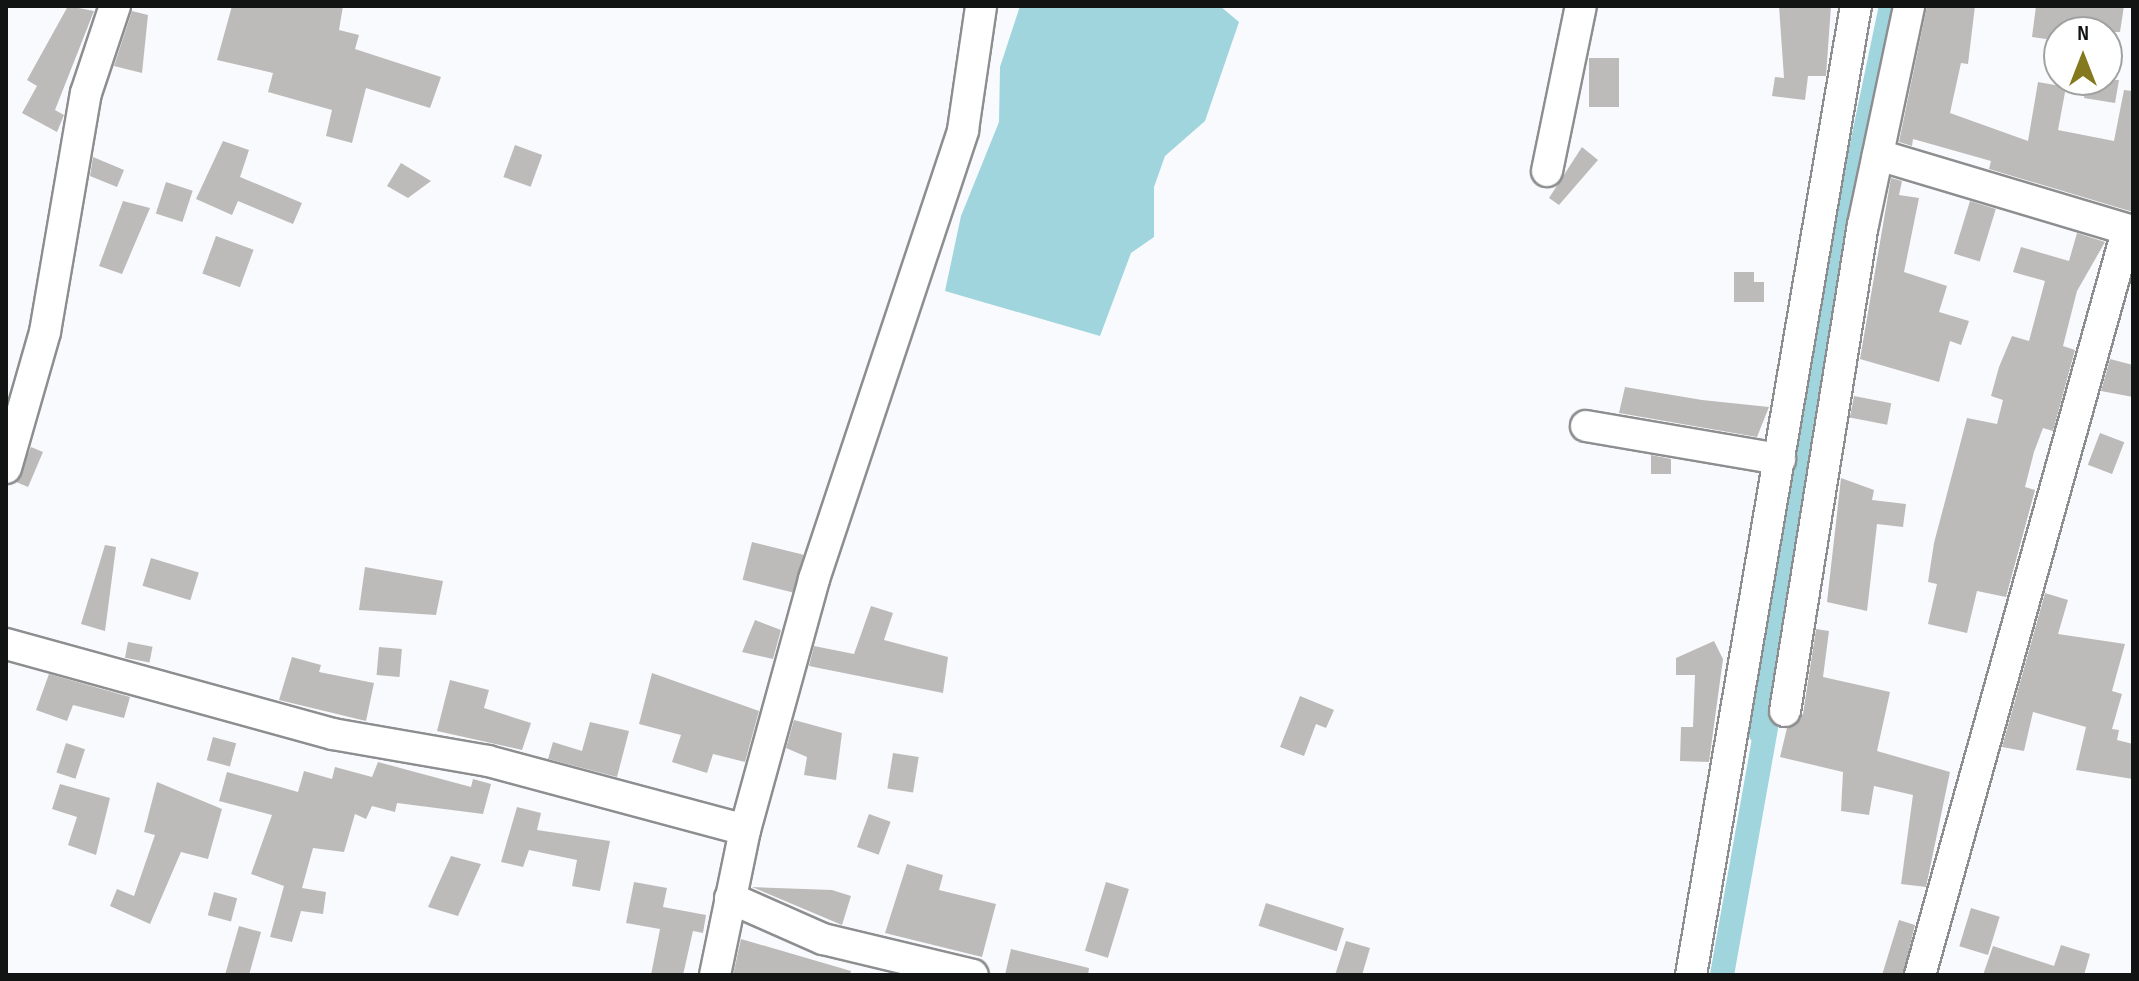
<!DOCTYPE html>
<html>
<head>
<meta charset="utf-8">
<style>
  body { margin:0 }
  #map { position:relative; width:2139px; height:981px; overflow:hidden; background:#f9fafd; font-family:"Sofia Sans Condensed",sans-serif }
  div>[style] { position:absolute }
  .water>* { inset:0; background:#a0d5de }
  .canal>* { height:24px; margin:-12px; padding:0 12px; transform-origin:12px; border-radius:12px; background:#a0d5de }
  .building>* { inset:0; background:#bdbbb9; transform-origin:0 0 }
  .roads { filter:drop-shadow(2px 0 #8d8e90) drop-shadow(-2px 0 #8d8e90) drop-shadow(0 2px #8d8e90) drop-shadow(0 -2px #8d8e90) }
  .minor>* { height:30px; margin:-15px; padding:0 15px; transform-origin:15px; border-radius:15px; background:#fff }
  span { translate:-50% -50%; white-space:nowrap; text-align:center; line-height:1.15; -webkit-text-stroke:6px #fff; paint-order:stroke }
  .frame { position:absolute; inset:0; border:8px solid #121313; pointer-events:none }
  .north { position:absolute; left:2043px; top:16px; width:80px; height:80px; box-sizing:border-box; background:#fff; border:2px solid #a0a1a1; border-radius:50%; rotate:0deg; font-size:22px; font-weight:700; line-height:32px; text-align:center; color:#121313 }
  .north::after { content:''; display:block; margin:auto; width:28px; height:36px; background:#84791e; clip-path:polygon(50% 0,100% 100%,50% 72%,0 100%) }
</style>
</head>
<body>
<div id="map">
  <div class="water">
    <div style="clip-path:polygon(1020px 6px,1220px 6px,1239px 22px,1205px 121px,1165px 156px,1154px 187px,1154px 237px,1131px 253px,1100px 336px,945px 291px,961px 216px,999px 122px,1000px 67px)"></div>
  </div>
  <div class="canal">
    <div style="left:1760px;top:732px;width:469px;rotate:-80.7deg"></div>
    <div style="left:1836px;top:269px;width:269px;rotate:-78.2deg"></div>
    <div style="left:1722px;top:975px;width:262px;rotate:-79.9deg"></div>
  </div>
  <div class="building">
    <div style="clip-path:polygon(68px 6px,94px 11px,55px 110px,64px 115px,57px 132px,22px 113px,37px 86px,27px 80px)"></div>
    <div style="clip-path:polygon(232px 6px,343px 6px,339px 30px,359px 35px,355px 49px,441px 77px,430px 108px,366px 88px,352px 143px,326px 136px,332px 110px,268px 92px,273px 73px,217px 60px)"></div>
    <div style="clip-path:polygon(1779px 6px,1831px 6px,1826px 76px,1808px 76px,1805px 100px,1772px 96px,1775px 77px,1784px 78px)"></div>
    <div style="clip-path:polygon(1927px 6px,1975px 6px,1968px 64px,1961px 63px,1950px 113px,2028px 141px,2038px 82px,2066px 87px,2058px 130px,2114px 141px,2124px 90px,2133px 91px,2133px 212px,1989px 169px,1991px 161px,1913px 139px,1912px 146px,1899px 142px)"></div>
    <div style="clip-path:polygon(2036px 6px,2124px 6px,2120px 32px,2054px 32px,2053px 40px,2032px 37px)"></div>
    <div style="clip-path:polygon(132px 11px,148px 15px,142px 73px,114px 66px)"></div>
    <div style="left:1589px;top:58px;width:30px;height:49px"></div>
    <div style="clip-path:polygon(2087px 80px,2119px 80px,2115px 103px,2084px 98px)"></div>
    <div style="clip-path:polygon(223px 141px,249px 150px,240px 177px,302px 203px,293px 224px,238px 201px,232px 215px,196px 199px)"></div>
    <div style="left:515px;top:145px;width:29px;height:34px;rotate:20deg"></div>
    <div style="clip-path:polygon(1582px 147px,1598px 160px,1559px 205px,1549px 198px)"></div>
    <div style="clip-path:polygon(93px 157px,124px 170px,117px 187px,90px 176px)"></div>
    <div style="clip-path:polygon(401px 163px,431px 181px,408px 198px,387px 186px)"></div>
    <div style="clip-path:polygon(1891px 178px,1902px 181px,1899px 195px,1919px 198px,1904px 272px,1947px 286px,1939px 312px,1969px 321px,1961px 345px,1950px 341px,1939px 382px,1860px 359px)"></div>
    <div style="left:166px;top:182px;width:28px;height:33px;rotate:18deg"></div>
    <div style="clip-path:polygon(123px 201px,150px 208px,122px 274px,99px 266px)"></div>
    <div style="left:1970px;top:201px;width:27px;height:55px;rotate:17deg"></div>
    <div style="clip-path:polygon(2077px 233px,2105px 242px,2077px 291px,2063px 346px,2075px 350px,2053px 431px,2043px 428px,2034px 452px,2025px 487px,2035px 490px,2006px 597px,1977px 591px,1967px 633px,1928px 624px,1937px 584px,1928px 582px,1934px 543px,1967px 418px,1997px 424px,2003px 400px,1991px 396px,1999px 367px,2012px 336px,2029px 341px,2045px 281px,2013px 272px,2021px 247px,2069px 261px)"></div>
    <div style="left:216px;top:236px;width:40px;height:40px;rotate:20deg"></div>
    <div style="clip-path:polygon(1734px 272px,1754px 272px,1754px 282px,1764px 282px,1764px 302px,1734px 302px)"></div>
    <div style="clip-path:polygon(2110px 359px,2133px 365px,2133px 397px,2101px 391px)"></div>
    <div style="clip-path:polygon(1625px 387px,1702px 400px,1769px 407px,1757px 437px,1619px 413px)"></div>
    <div style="left:1854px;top:396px;width:38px;height:22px;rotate:11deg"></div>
    <div style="left:2100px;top:433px;width:26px;height:34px;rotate:21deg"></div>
    <div style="left:31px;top:447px;width:13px;height:38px;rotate:23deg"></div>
    <div style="clip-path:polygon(1651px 455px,1671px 459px,1671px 474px,1651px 474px)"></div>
    <div style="clip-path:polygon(1841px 478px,1874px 490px,1872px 500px,1906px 504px,1903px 527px,1877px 524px,1867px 611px,1827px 602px)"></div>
    <div style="left:752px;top:542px;width:53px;height:39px;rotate:14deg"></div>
    <div style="clip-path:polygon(105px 545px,116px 547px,105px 631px,81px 624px)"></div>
    <div style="left:151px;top:558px;width:50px;height:29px;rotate:17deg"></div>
    <div style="clip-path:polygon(365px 567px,443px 581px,436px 615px,359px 610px)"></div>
    <div style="clip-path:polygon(2045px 593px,2068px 600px,2058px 634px,2125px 644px,2112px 691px,2122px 694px,2112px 729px,2119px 730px,2117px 740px,2133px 744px,2133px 779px,2076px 770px,2086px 727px,2033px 712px,2024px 751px,2002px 747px)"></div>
    <div style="clip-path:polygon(871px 606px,893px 613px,884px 640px,948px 657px,943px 693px,809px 666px,814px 646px,854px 654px)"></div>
    <div style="clip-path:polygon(755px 620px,781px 630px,773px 659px,742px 652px)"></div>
    <div style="clip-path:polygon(1816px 629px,1829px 631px,1823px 677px,1890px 692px,1877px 751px,1950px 772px,1926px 887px,1901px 884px,1913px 795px,1874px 786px,1869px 815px,1841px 811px,1843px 772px,1780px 757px,1787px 728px,1803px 714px)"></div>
    <div style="clip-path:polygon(1714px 641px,1723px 659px,1709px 762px,1680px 761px,1681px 727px,1693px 727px,1695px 675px,1676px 675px,1676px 658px)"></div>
    <div style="left:128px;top:642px;width:25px;height:16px;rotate:11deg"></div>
    <div style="left:379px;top:647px;width:23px;height:28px;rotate:5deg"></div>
    <div style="clip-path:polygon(292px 657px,321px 665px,319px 672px,374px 683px,366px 721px,279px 700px)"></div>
    <div style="clip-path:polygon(652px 673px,759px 711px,745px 762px,713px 754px,707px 773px,672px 762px,681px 735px,639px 724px)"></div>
    <div style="clip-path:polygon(49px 674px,130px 697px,124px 718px,73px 705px,67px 721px,36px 710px)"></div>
    <div style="clip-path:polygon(450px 680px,489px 690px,484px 708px,531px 723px,522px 750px,437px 731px)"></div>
    <div style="clip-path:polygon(1300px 696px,1334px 710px,1326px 728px,1316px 724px,1304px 756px,1280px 747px)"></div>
    <div style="clip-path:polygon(794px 720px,842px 733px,836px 780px,804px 775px,807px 757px,786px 748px)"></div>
    <div style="clip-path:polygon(590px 722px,629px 731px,617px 777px,548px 759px,553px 742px,582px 751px)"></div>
    <div style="left:213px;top:737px;width:24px;height:24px;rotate:15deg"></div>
    <div style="left:66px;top:743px;width:20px;height:31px;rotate:18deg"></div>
    <div style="left:893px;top:753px;width:26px;height:36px;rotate:9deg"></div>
    <div style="clip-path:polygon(378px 762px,471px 787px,473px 779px,491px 784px,483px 814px,397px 803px,395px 812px,372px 806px,366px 819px,355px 814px,344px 852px,313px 848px,302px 888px,326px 892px,323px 914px,301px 911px,292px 942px,270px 937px,284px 886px,251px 874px,272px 815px,219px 801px,227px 772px,298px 792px,304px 771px,332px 779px,335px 767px,372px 777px)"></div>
    <div style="clip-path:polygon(157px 782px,222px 809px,208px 859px,181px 852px,150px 924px,110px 906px,117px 889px,134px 896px,155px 835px,144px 832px)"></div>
    <div style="clip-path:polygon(60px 784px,110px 798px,96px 855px,68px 845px,77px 817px,52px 809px)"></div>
    <div style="clip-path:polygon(517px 807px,541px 813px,537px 830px,610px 841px,600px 891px,572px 886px,577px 860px,529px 850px,523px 867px,501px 862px)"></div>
    <div style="left:869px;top:814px;width:23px;height:35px;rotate:20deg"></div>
    <div style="clip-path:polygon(451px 856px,481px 864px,458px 916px,428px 907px)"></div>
    <div style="clip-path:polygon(907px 864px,943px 875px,939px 890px,996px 904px,982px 957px,885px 933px)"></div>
    <div style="clip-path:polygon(634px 882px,667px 888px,663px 907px,706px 915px,703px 933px,693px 931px,683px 975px,651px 975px,660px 929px,626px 923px)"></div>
    <div style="left:1106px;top:882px;width:24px;height:72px;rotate:17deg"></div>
    <div style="clip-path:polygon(752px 887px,832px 890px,851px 896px,842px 925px)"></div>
    <div style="left:214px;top:892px;width:24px;height:24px;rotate:15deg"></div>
    <div style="left:1266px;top:903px;width:82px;height:24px;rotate:18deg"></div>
    <div style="left:1971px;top:908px;width:30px;height:40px;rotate:17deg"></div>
    <div style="clip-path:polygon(1899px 920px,1915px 925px,1903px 975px,1882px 975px)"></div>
    <div style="clip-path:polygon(239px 926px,261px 932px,249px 975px,225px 975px)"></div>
    <div style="clip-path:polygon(741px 939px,851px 971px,850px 975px,733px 975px)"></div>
    <div style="clip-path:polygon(1346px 941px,1370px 948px,1362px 975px,1335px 975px)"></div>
    <div style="clip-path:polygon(2061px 945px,2090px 954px,2084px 975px,1983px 975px,1993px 946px,2054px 966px)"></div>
    <div style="clip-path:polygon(1011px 949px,1089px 968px,1088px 975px,1005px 975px)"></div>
  </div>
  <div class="roads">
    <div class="minor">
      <div style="left:1878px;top:155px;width:266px;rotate:16.6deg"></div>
      <div style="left:1547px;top:171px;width:168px;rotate:-78.4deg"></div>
      <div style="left:1586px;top:426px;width:197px;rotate:9.7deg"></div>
      <div style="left:6px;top:468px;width:141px;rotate:-74deg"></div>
      <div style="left:45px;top:332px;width:242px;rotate:-80.3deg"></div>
      <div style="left:86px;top:93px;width:92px;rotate:-71.6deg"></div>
      <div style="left:6px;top:644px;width:339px;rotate:15.4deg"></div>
      <div style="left:333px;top:734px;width:157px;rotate:9.9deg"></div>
      <div style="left:488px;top:761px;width:266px;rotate:15deg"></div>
      <div style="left:745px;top:830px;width:148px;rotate:101.7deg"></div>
      <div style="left:1785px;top:711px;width:492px;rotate:-80.9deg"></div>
      <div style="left:1863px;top:225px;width:224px;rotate:-78.1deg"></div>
      <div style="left:745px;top:830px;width:260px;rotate:-74.6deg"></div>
      <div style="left:814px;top:579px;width:473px;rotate:-71.6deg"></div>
      <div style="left:963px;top:130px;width:125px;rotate:-81.7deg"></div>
      <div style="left:730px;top:898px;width:102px;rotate:23.8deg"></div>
      <div style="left:823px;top:939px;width:154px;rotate:13.5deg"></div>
      <div style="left:1691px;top:975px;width:983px;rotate:-80.34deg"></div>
      <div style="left:1920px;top:975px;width:772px;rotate:-74.45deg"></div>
    </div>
  </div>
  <div class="frame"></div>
  <div class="north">N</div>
</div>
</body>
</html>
